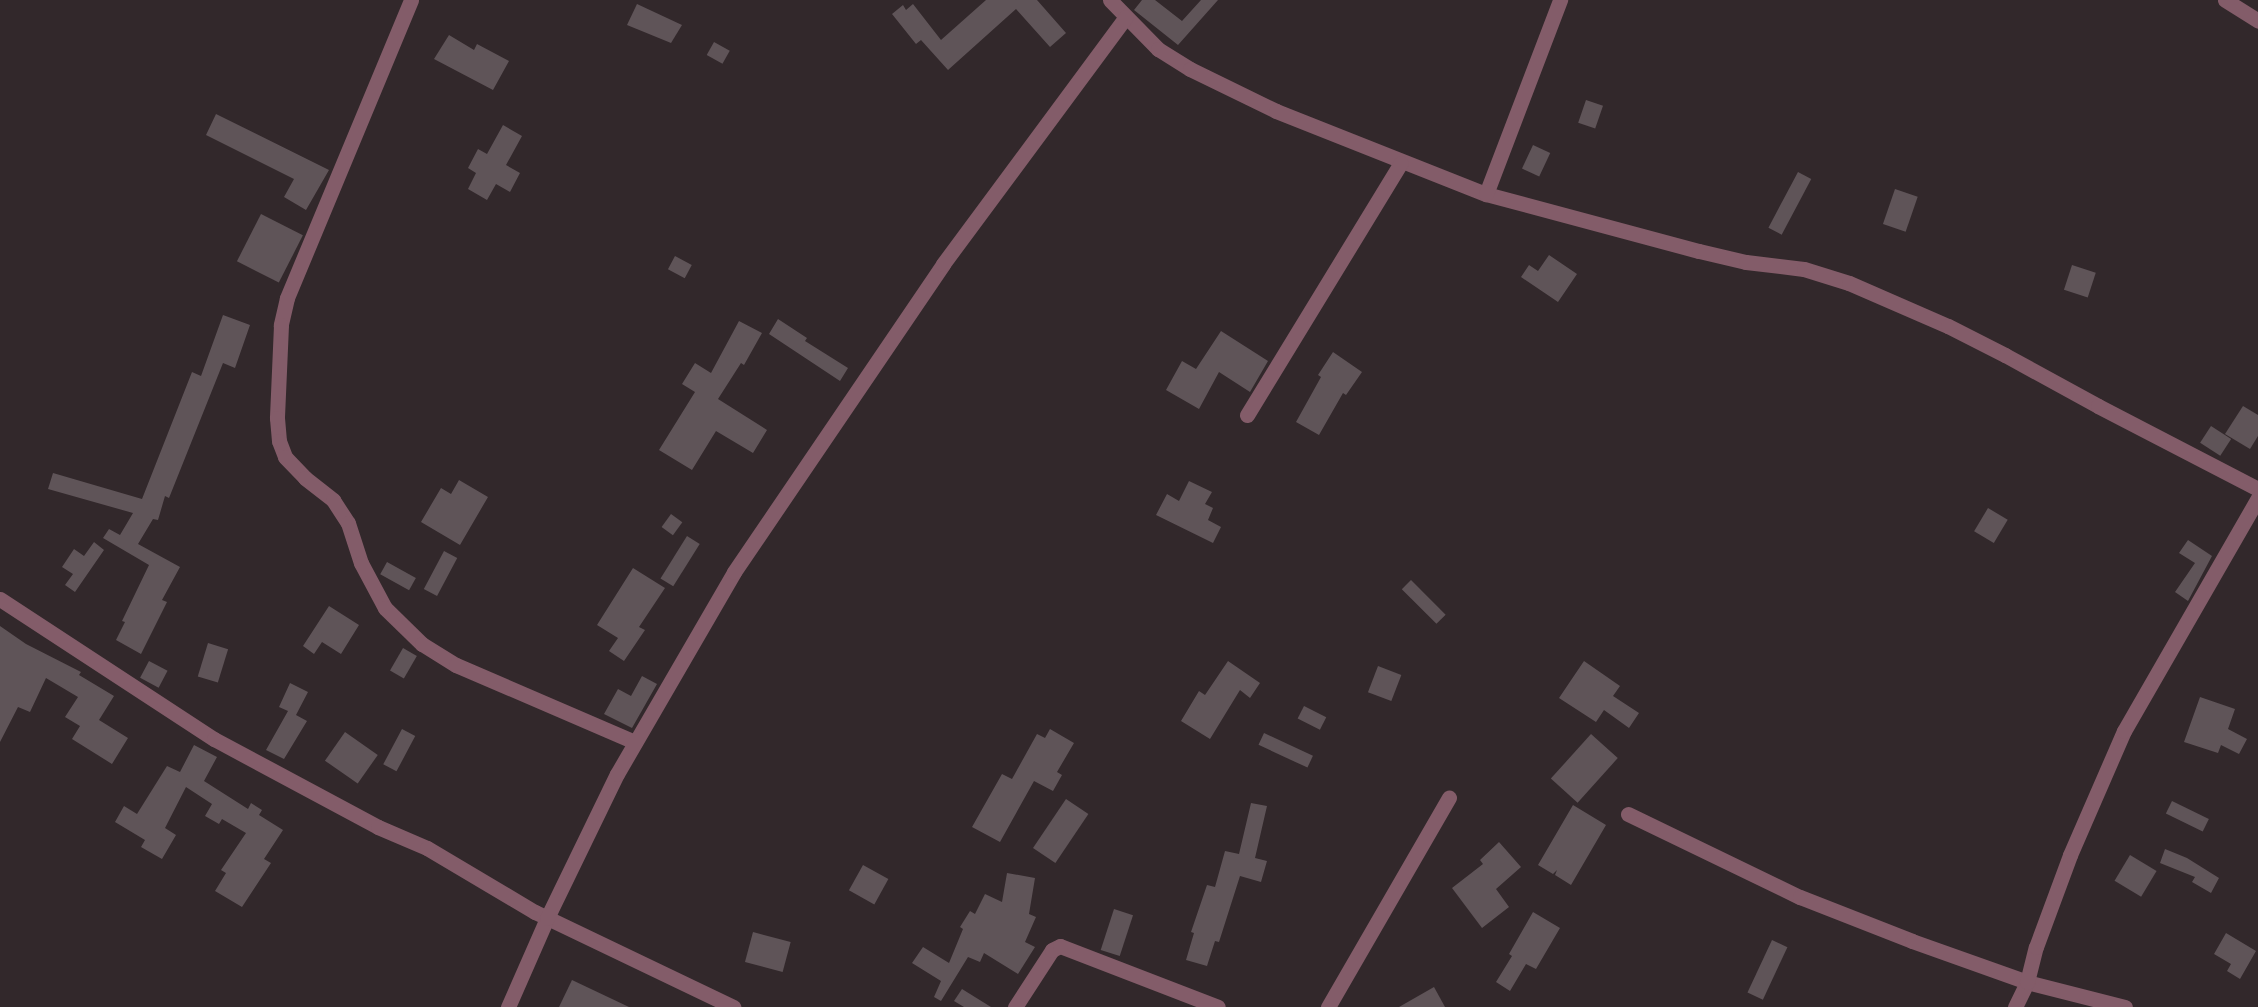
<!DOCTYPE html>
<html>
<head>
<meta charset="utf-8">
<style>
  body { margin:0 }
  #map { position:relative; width:2258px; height:1007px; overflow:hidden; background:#32282b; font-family:Manrope,sans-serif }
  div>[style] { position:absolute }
  .building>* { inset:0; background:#5f5458; transform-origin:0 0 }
  .minor>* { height:15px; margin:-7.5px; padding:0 7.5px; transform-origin:7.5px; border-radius:7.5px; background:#835c69 }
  span { translate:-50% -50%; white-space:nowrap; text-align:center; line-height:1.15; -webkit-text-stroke:6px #281f21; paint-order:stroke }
</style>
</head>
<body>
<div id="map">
  <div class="building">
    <div style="clip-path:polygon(986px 0,1037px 0,1066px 33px,1050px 47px,1016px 9px,948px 70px,921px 40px,916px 44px,892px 14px,903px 5px,906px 10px,913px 4px,941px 40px)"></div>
    <div style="clip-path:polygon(1142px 0,1155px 0,1182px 21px,1201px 0,1218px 0,1178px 45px,1134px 10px)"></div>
    <div style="clip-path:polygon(637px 4px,682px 25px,671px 43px,627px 25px)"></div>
    <div style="clip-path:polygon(449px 35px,474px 50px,477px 44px,509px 61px,493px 90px,434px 59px)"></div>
    <div style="left:714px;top:42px;width:18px;height:15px;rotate:29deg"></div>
    <div style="left:1586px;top:100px;width:18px;height:24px;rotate:19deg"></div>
    <div style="clip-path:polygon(216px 114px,329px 170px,306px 210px,284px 197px,294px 179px,206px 135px)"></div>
    <div style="clip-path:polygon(503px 125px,522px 136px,506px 165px,520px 173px,510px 192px,496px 184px,487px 200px,468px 189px,476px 173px,468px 168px,478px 149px,487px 154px)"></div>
    <div style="left:1533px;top:145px;width:19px;height:26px;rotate:25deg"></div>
    <div style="left:1798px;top:172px;width:15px;height:63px;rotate:28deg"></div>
    <div style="left:1895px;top:189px;width:24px;height:37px;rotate:19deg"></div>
    <div style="left:261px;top:214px;width:47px;height:53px;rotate:27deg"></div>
    <div style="clip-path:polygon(1549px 255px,1577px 274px,1558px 302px,1521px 277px,1529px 265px,1538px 271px)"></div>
    <div style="left:675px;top:256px;width:19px;height:15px;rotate:28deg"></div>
    <div style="left:2072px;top:265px;width:25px;height:26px;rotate:18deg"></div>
    <div style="clip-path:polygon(223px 315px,250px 325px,235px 368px,223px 363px,169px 498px,165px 496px,158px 520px,153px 519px,138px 544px,180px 567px,162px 600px,167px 602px,141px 654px,116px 640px,125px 622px,122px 621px,149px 565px,103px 538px,109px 529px,120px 535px,133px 513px,48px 489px,53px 473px,142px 499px,192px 372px,201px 376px)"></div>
    <div style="clip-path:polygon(778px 319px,807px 338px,805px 341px,848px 368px,840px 381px,769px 334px)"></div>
    <div style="clip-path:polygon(739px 321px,762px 333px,744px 365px,741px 363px,718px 399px,767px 430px,753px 453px,716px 431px,692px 470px,659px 450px,695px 392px,682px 384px,695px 363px,711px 373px)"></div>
    <div style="clip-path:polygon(1221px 331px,1268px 361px,1250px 392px,1219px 372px,1199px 409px,1166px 390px,1182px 361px,1196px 369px)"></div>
    <div style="clip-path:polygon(1333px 352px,1362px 372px,1346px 395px,1343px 393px,1319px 435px,1296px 422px,1321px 377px,1318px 375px)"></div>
    <div style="clip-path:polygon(2243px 406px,2258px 415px,2258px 436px,2250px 449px,2225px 434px)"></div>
    <div style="left:2211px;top:426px;width:24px;height:20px;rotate:33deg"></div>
    <div style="clip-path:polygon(459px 480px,488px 497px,460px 545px,421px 522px,441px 488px,451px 494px)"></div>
    <div style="clip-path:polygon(1189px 481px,1212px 492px,1205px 504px,1213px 508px,1208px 520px,1221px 527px,1213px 543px,1156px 515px,1167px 494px,1179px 501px)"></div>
    <div style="left:1988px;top:508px;width:23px;height:27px;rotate:31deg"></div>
    <div style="left:671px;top:514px;width:14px;height:16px;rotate:36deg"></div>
    <div style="left:687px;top:536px;width:15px;height:50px;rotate:32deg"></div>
    <div style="clip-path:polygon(2188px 540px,2212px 556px,2188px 601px,2175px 592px,2195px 563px,2179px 553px)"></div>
    <div style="clip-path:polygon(94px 542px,104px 550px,75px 592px,65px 585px,73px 574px,62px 567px,74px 549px,84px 556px)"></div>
    <div style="left:444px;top:551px;width:15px;height:43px;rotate:28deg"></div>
    <div style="left:387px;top:562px;width:33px;height:14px;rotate:29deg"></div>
    <div style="clip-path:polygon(633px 568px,665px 588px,639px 627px,645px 630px,624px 661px,609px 651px,618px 638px,597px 625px)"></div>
    <div style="left:1411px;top:580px;width:49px;height:13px;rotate:45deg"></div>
    <div style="clip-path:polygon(329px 606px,359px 625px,341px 654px,322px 642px,314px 654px,303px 646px)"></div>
    <div style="clip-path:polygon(0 626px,26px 644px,81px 672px,79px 675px,114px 696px,99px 720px,128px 738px,112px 764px,72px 739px,80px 726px,65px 717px,78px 697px,46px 678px,30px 712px,18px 707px,0 742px)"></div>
    <div style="left:208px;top:643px;width:21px;height:35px;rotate:17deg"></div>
    <div style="left:403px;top:648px;width:16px;height:26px;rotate:30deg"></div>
    <div style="left:149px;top:661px;width:21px;height:19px;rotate:28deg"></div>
    <div style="clip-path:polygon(1228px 661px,1260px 683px,1250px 698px,1240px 690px,1210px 739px,1181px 721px,1199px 691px,1205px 695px)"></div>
    <div style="clip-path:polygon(1584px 661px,1620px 686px,1613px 696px,1639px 713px,1629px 728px,1604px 710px,1596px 722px,1559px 698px)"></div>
    <div style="left:1378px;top:666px;width:25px;height:28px;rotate:21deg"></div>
    <div style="clip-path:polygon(642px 676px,657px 684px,632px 728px,604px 714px,618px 689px,631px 696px)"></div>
    <div style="clip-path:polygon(290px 683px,308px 692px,296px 715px,307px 721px,284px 759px,266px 750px,288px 711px,279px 707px)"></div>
    <div style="clip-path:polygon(2200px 697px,2235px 709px,2228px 729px,2247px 739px,2239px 754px,2221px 745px,2218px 753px,2184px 742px)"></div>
    <div style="left:1304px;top:706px;width:25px;height:14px;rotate:27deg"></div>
    <div style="left:402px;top:729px;width:15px;height:40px;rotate:28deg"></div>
    <div style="clip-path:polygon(1050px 729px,1074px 743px,1057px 772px,1062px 775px,1053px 791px,1034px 781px,1000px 842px,972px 827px,1002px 774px,1012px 779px,1037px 734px,1045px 738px)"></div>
    <div style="left:345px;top:732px;width:40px;height:35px;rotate:35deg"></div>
    <div style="left:1264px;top:733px;width:54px;height:13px;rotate:25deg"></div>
    <div style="left:1591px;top:734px;width:36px;height:60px;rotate:42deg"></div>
    <div style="clip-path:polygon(194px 745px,217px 757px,204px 781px,248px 809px,251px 803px,262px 810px,259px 815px,283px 830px,264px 859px,271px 863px,242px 907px,215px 891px,226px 873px,221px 870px,246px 833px,222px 819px,219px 824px,205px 816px,212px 804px,186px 787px,165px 828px,176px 835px,162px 859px,141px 847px,145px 840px,115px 822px,124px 806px,137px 814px,167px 766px,180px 772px)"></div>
    <div style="left:1066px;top:799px;width:27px;height:59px;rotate:34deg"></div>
    <div style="left:2172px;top:801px;width:41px;height:14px;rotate:26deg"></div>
    <div style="clip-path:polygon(1251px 803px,1267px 806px,1255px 858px,1267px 861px,1261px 882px,1240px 876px,1219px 942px,1215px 941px,1207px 966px,1186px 960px,1194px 933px,1191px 932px,1207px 885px,1215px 887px,1225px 851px,1239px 854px)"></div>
    <div style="clip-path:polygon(1573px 805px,1606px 825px,1571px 885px,1555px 875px,1557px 870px,1553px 874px,1538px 865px)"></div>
    <div style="clip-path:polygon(1499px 842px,1521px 867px,1496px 889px,1509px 907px,1482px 928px,1452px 888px,1483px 864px,1480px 860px)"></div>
    <div style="clip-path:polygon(2165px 849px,2187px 858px,2219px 878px,2211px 893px,2192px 882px,2195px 877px,2160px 863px)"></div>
    <div style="left:2130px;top:855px;width:31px;height:30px;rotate:31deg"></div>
    <div style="left:863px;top:865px;width:29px;height:29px;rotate:29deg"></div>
    <div style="clip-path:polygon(1007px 873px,1035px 878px,1029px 914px,1036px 917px,1025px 942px,1035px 947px,1018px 974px,984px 953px,980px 962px,968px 957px,941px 1001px,934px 997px,941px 981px,912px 963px,923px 947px,949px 963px,963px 929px,960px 927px,970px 911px,975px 914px,985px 894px,1002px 902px)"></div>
    <div style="left:1114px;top:909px;width:20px;height:43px;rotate:18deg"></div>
    <div style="clip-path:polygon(1533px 912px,1560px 928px,1536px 969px,1526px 964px,1510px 991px,1496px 982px,1512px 956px,1509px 954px)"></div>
    <div style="left:753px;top:932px;width:39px;height:31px;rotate:15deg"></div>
    <div style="clip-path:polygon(2226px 933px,2256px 951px,2240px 979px,2227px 971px,2231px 964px,2214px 954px)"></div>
    <div style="left:1772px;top:940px;width:17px;height:58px;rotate:25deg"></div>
    <div style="clip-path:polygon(572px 980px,629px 1007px,559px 1007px)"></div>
    <div style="clip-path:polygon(1434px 987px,1445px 1007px,1399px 1007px)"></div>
    <div style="clip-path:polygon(962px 989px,991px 1007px,964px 1007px,954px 1001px)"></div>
  </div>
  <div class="minor">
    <div style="left:411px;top:0;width:323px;rotate:112.6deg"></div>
    <div style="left:287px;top:298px;width:28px;rotate:103deg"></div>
    <div style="left:281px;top:325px;width:93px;rotate:92.5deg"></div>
    <div style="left:277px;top:418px;width:23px;rotate:85deg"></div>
    <div style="left:279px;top:441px;width:17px;rotate:69deg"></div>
    <div style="left:285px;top:457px;width:29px;rotate:46deg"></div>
    <div style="left:305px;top:478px;width:36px;rotate:38deg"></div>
    <div style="left:333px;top:500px;width:27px;rotate:57deg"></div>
    <div style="left:348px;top:523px;width:42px;rotate:72deg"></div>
    <div style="left:361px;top:563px;width:51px;rotate:61.9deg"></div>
    <div style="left:385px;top:608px;width:52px;rotate:44.2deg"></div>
    <div style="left:422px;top:644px;width:40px;rotate:32deg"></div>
    <div style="left:456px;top:665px;width:195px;rotate:23.3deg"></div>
    <div style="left:1110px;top:0;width:69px;rotate:45.6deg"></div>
    <div style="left:1158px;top:49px;width:38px;rotate:32deg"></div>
    <div style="left:1190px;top:69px;width:96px;rotate:26deg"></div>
    <div style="left:1276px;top:111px;width:226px;rotate:21.6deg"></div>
    <div style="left:1486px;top:194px;width:220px;rotate:15deg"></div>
    <div style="left:1699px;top:251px;width:48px;rotate:13.2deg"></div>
    <div style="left:1746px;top:262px;width:58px;rotate:6.9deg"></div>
    <div style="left:1804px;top:269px;width:47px;rotate:17.3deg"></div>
    <div style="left:1849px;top:283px;width:108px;rotate:23.5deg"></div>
    <div style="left:1948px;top:326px;width:64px;rotate:27deg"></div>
    <div style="left:2005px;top:355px;width:106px;rotate:28.7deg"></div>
    <div style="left:2098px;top:406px;width:180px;rotate:27.4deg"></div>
    <div style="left:2225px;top:0;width:39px;rotate:32deg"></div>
    <div style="left:1486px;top:194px;width:208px;rotate:-69.1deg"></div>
    <div style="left:1247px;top:415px;width:295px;rotate:-58.6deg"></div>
    <div style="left:0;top:599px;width:256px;rotate:33.2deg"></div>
    <div style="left:214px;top:739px;width:186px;rotate:28.2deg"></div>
    <div style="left:378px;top:827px;width:53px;rotate:23.2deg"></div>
    <div style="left:427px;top:848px;width:126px;rotate:30.7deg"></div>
    <div style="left:535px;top:912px;width:220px;rotate:25.6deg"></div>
    <div style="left:1628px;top:814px;width:191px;rotate:25.8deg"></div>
    <div style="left:1800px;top:897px;width:120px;rotate:21.4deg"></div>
    <div style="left:1912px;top:941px;width:122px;rotate:19.6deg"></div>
    <div style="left:2027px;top:982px;width:101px;rotate:14.3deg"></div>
    <div style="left:508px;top:1007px;width:97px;rotate:-66.3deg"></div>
    <div style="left:547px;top:918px;width:160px;rotate:-64.1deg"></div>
    <div style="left:617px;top:774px;width:233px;rotate:-59.9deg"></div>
    <div style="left:734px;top:572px;width:372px;rotate:-55.8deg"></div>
    <div style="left:943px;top:264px;width:307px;rotate:-53.5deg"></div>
    <div style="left:1015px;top:1007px;width:68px;rotate:-57deg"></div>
    <div style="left:1052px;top:950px;width:9px;rotate:-27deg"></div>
    <div style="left:1060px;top:946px;width:169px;rotate:21.1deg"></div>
    <div style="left:1328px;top:1007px;width:242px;rotate:-60deg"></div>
    <div style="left:2015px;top:1007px;width:28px;rotate:-64deg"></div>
    <div style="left:2027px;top:982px;width:36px;rotate:-76deg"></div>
    <div style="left:2036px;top:947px;width:98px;rotate:-69.7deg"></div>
    <div style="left:2070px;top:855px;width:135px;rotate:-66.5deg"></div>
    <div style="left:2124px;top:731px;width:269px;rotate:-60.1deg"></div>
  </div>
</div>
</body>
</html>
